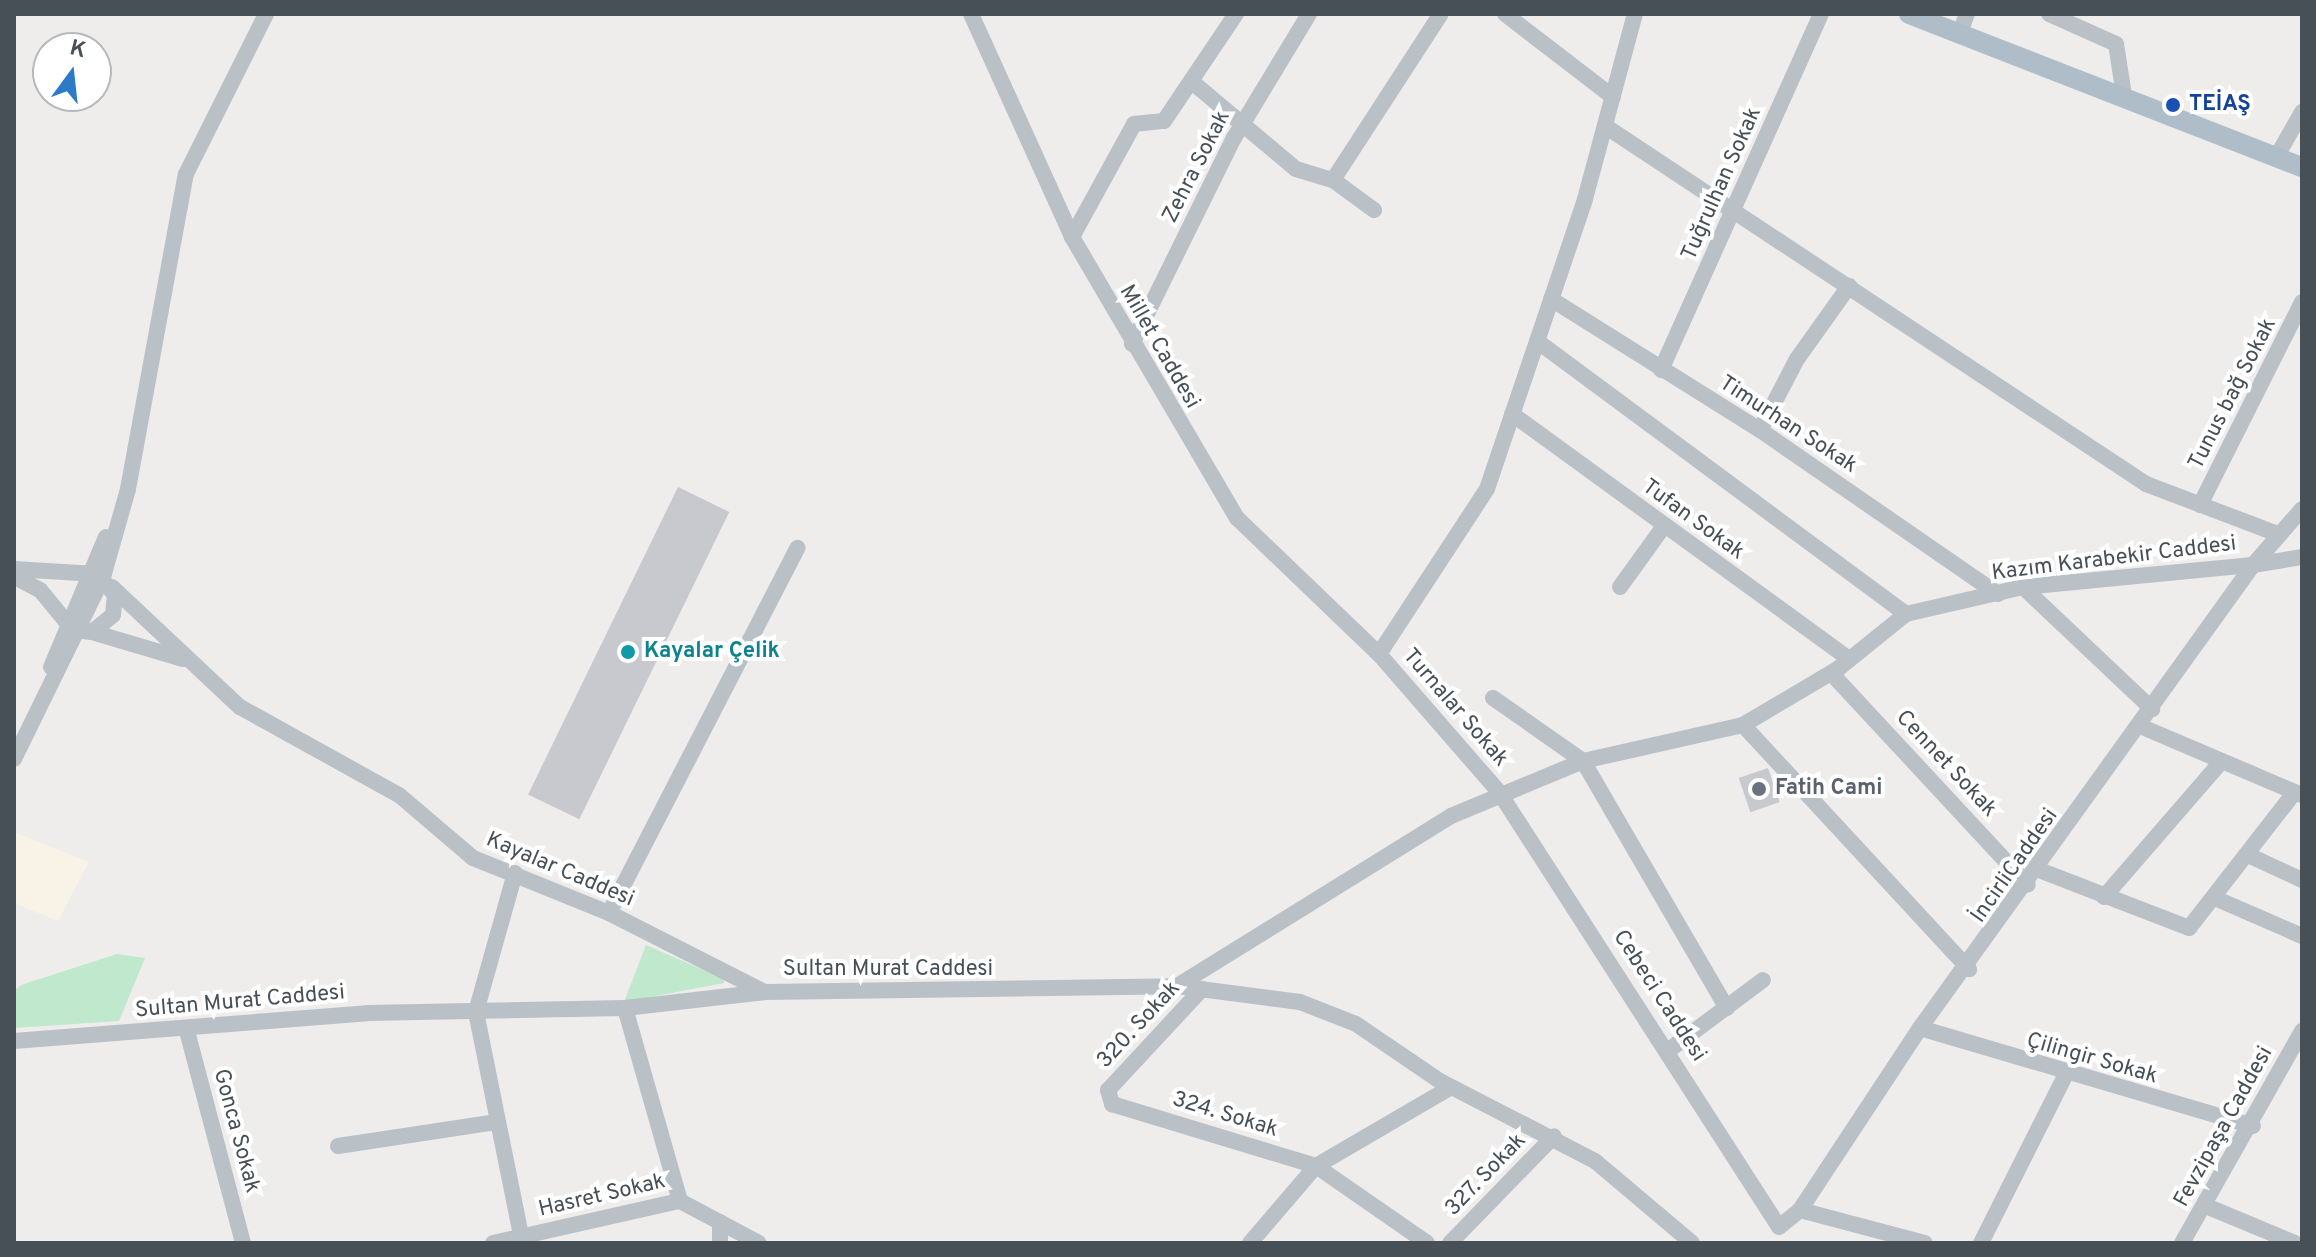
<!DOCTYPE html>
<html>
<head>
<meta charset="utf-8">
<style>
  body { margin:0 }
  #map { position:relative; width:2316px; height:1257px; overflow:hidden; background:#efecec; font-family:Overpass,sans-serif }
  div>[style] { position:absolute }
  .commercial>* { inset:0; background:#f9f2e6 }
  .green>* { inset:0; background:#bfe8cc }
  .building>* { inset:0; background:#c7c9ce; transform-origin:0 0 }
  .minor>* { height:16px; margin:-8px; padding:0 8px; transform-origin:8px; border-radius:8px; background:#b9c1c7 }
  .major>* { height:20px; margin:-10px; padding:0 10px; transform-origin:10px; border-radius:10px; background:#afbdc8 }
  .dots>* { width:22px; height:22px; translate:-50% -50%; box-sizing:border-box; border:4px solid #fff; border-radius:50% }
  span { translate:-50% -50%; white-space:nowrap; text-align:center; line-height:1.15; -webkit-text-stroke:8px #fff; paint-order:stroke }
  .transit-label { font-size:22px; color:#164399; font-weight:700 }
  .left { translate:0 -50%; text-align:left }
  .street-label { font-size:22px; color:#475057 }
  .culture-label { font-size:22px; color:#0d838f; font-weight:700 }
  .worship-label { font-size:22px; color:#5b616d; font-weight:700 }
  .frame { position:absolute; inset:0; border:16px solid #475057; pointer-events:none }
  .north { position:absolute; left:32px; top:32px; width:80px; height:80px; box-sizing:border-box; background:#fff; border:2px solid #b5b9bc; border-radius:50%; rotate:15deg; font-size:22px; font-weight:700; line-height:32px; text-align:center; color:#475057 }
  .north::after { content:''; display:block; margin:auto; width:28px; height:36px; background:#2d7bc7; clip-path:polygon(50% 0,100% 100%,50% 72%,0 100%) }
</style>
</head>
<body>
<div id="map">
  <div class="commercial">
    <div style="clip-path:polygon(14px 832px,89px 862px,58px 921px,14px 903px)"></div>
  </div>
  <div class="green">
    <div style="clip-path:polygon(646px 945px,724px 979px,724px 983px,624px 1002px)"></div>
    <div style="clip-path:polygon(117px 954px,145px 958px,119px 1021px,14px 1028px,14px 991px,21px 985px)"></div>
  </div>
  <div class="building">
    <div style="left:678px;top:487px;width:57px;height:342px;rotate:26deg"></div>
    <div style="left:1768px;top:768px;width:36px;height:31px;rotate:71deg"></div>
  </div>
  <div class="minor">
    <div style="left:971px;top:14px;width:245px;rotate:65.6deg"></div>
    <div style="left:1072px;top:237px;width:326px;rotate:59.6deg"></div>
    <div style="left:1237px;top:518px;width:197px;rotate:43.8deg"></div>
    <div style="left:1379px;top:654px;width:183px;rotate:49deg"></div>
    <div style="left:1499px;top:792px;width:517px;rotate:57.23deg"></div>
    <div style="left:1505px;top:14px;width:136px;rotate:37.5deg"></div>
    <div style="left:2049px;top:14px;width:73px;rotate:24.1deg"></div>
    <div style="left:2116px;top:44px;width:52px;rotate:81.1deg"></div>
    <div style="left:1960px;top:32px;width:19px;rotate:-69deg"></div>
    <div style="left:1191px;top:81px;width:137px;rotate:40deg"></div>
    <div style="left:1296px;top:169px;width:39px;rotate:17deg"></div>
    <div style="left:1333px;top:180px;width:51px;rotate:36.2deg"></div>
    <div style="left:1605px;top:126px;width:649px;rotate:33.49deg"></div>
    <div style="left:2146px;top:484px;width:143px;rotate:20.8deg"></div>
    <div style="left:2277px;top:156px;width:51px;rotate:-60.4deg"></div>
    <div style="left:1333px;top:180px;width:198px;rotate:-57deg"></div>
    <div style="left:1072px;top:237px;width:129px;rotate:-61.2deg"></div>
    <div style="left:1134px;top:124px;width:30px;rotate:-6deg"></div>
    <div style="left:1164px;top:121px;width:129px;rotate:-56.1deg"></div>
    <div style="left:1551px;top:299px;width:247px;rotate:32.1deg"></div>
    <div style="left:1760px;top:430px;width:289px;rotate:34.6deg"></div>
    <div style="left:1537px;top:341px;width:459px;rotate:36.5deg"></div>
    <div style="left:1132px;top:344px;width:230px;rotate:-63.7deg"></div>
    <div style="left:1234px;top:138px;width:145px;rotate:-58.8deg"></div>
    <div style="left:1661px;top:370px;width:390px;rotate:-65.8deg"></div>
    <div style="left:1512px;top:414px;width:417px;rotate:36deg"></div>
    <div style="left:1760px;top:430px;width:80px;rotate:-62.5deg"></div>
    <div style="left:1797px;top:359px;width:90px;rotate:-54.5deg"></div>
    <div style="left:2200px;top:505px;width:227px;rotate:-63.3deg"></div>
    <div style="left:14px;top:569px;width:83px;rotate:3.4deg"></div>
    <div style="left:97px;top:574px;width:28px;rotate:49deg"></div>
    <div style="left:115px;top:595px;width:20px;rotate:96deg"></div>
    <div style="left:113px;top:615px;width:27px;rotate:141deg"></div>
    <div style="left:92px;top:632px;width:19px;rotate:-174deg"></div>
    <div style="left:73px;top:630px;width:52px;rotate:-129.5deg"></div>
    <div style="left:40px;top:590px;width:29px;rotate:-153deg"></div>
    <div style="left:112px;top:587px;width:175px;rotate:43.2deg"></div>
    <div style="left:240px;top:707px;width:182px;rotate:29deg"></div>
    <div style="left:399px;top:795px;width:97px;rotate:40.4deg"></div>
    <div style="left:473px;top:858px;width:147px;rotate:22deg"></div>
    <div style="left:609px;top:913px;width:175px;rotate:26.9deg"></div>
    <div style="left:1620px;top:587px;width:75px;rotate:-54.2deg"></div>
    <div style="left:2023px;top:587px;width:178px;rotate:43.4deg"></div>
    <div style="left:92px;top:632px;width:95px;rotate:16.5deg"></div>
    <div style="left:1379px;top:654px;width:197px;rotate:-56.8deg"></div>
    <div style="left:1487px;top:489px;width:306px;rotate:-71.3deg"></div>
    <div style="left:1585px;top:199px;width:192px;rotate:-74.9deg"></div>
    <div style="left:51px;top:667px;width:141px;rotate:-67.1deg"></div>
    <div style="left:1831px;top:673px;width:289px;rotate:47.1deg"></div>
    <div style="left:1493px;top:698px;width:110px;rotate:35deg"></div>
    <div style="left:1583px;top:761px;width:286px;rotate:59.8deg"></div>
    <div style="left:1743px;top:725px;width:333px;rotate:47.2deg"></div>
    <div style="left:2140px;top:726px;width:176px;rotate:23.1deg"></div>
    <div style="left:14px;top:759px;width:203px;rotate:-63.9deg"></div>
    <div style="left:103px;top:577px;width:91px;rotate:-74.1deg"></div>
    <div style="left:128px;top:489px;width:320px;rotate:-79.6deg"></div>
    <div style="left:186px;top:174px;width:179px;rotate:-63.4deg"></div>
    <div style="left:2248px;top:855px;width:60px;rotate:24.8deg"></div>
    <div style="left:2039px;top:870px;width:161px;rotate:21.1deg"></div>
    <div style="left:2189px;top:928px;width:172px;rotate:-52.1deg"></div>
    <div style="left:515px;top:873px;width:144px;rotate:105.7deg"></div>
    <div style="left:476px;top:1012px;width:228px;rotate:78.6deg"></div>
    <div style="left:2104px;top:897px;width:180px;rotate:-49.1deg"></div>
    <div style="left:2217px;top:899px;width:93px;rotate:23.5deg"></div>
    <div style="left:609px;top:913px;width:411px;rotate:-62.7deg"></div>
    <div style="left:1177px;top:986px;width:322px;rotate:-31.8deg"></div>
    <div style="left:1451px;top:816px;width:143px;rotate:-22.6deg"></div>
    <div style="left:1583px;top:761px;width:164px;rotate:-12.7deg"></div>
    <div style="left:1743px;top:725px;width:112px;rotate:-30.7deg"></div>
    <div style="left:1839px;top:668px;width:86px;rotate:-38.9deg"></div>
    <div style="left:1906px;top:614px;width:120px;rotate:-13deg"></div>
    <div style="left:2023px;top:587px;width:231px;rotate:-5.5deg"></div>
    <div style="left:2253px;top:565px;width:74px;rotate:-48.8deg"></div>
    <div style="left:1202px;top:989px;width:138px;rotate:132.9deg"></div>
    <div style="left:1108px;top:1090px;width:15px;rotate:74deg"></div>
    <div style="left:1112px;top:1104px;width:213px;rotate:16.9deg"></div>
    <div style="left:1316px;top:1166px;width:135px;rotate:34.7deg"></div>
    <div style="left:625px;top:1008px;width:201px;rotate:74.1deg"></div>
    <div style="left:1920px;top:1028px;width:347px;rotate:16.4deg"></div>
    <div style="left:187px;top:1031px;width:219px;rotate:75.2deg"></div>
    <div style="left:14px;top:1041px;width:354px;rotate:-4.5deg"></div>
    <div style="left:367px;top:1013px;width:258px;rotate:-1.1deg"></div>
    <div style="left:625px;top:1008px;width:141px;rotate:-6.5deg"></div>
    <div style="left:765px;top:992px;width:412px;rotate:-0.8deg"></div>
    <div style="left:1177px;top:986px;width:124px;rotate:7.4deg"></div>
    <div style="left:1300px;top:1002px;width:60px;rotate:21.4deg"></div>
    <div style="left:1356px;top:1024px;width:102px;rotate:34.2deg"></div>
    <div style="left:1440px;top:1081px;width:174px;rotate:27.3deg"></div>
    <div style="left:1595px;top:1161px;width:127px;rotate:40.2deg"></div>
    <div style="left:1669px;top:1050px;width:117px;rotate:-36.7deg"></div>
    <div style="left:338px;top:1146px;width:161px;rotate:-8.6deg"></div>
    <div style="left:2206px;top:1206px;width:96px;rotate:22.6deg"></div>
    <div style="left:1800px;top:1210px;width:129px;rotate:14.8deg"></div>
    <div style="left:1779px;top:1227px;width:27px;rotate:-39deg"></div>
    <div style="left:1800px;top:1210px;width:218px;rotate:-56.6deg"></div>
    <div style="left:1920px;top:1028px;width:570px;rotate:-54.28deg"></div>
    <div style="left:2253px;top:565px;width:50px;rotate:-9.3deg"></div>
    <div style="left:493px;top:1243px;width:192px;rotate:-12.7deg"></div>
    <div style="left:680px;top:1201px;width:89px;rotate:28deg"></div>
    <div style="left:720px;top:1243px;width:21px;rotate:-90deg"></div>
    <div style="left:1250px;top:1243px;width:101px;rotate:-49.4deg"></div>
    <div style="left:1316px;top:1166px;width:156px;rotate:-30.3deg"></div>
    <div style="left:1450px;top:1243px;width:149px;rotate:-45.8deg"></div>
    <div style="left:1981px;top:1243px;width:187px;rotate:-63.3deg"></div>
    <div style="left:2182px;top:1243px;width:244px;rotate:-60.5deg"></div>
  </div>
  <div class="major">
    <div style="left:1909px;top:14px;width:422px;rotate:21.3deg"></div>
  </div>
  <div class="dots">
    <div style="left:2173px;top:105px;background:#1a4fb4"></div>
    <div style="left:628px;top:652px;background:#0f9aa8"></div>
    <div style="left:1759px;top:789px;background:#6b7280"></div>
  </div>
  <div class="transit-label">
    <span class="left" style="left:2189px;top:105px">TEİAŞ</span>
  </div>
  <div class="street-label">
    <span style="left:1197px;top:167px;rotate:-63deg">Zehra Sokak</span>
    <span style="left:1722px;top:184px;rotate:-66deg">Tuğrulhan Sokak</span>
    <span style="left:1159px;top:347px;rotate:60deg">Millet Caddesi</span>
    <span style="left:2233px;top:394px;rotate:-63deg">Tunus bağ Sokak</span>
    <span style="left:1788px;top:425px;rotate:33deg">Timurhan Sokak</span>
    <span style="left:1693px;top:520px;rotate:36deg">Tufan Sokak</span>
    <span style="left:2114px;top:559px;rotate:-7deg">Kazım Karabekir Caddesi</span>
    <span style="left:1455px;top:708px;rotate:49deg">Turnalar Sokak</span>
    <span style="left:1946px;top:764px;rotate:47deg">Cennet Sokak</span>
    <span style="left:2015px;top:866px;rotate:-55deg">İncirliCaddesi</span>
    <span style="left:560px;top:870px;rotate:23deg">Kayalar Caddesi</span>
    <span style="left:888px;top:970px">Sultan Murat Caddesi</span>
    <span style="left:1659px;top:996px;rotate:57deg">Cebeci Caddesi</span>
    <span style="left:240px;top:1002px;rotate:-5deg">Sultan Murat Caddesi</span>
    <span style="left:1139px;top:1025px;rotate:-47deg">320. Sokak</span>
    <span style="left:2092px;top:1059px;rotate:16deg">Çilingir Sokak</span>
    <span style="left:1225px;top:1115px;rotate:17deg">324. Sokak</span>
    <span style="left:2224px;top:1127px;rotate:-61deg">Fevzipaşa Caddesi</span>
    <span style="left:236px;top:1131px;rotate:75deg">Gonca Sokak</span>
    <span style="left:1486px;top:1175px;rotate:-46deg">327. Sokak</span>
    <span style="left:602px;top:1196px;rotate:-13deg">Hasret Sokak</span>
  </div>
  <div class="culture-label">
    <span class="left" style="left:644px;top:652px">Kayalar Çelik</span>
  </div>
  <div class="worship-label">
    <span class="left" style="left:1775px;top:789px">Fatih Cami</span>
  </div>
  <div class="frame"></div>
  <div class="north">K</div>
</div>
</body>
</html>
